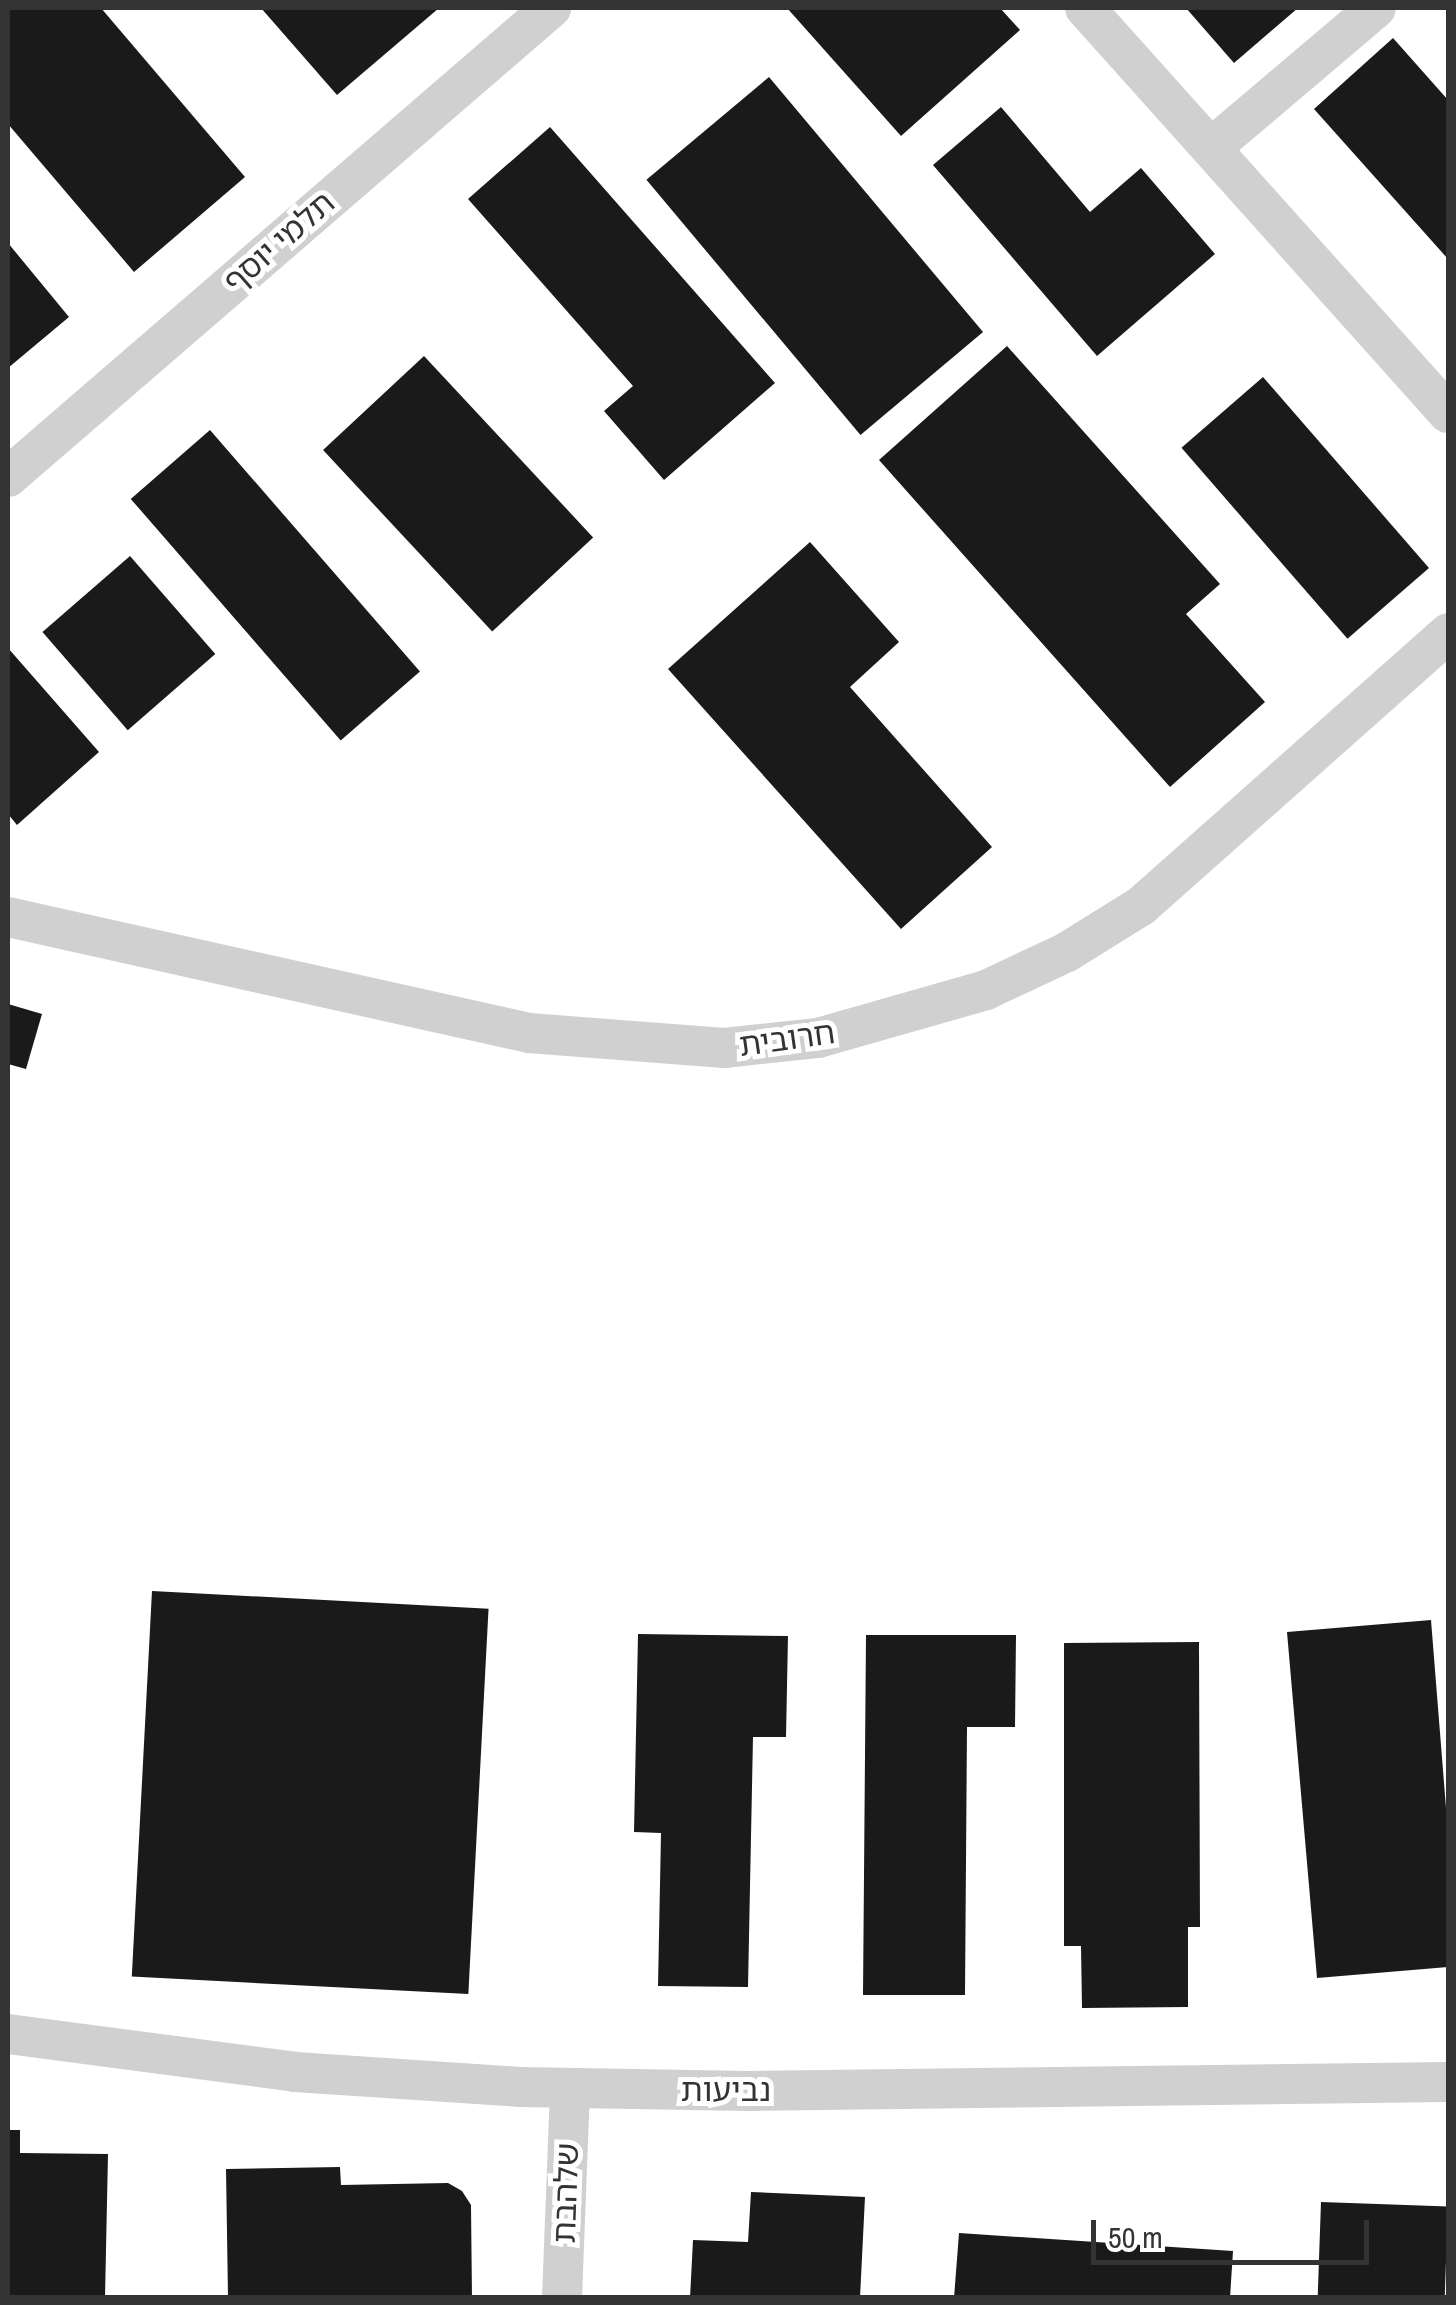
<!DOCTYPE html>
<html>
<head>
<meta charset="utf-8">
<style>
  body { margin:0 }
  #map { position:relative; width:1456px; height:2305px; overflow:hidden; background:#fff; font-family:"Archivo Narrow","Noto Sans Hebrew",sans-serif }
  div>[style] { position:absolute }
  .building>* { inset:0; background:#1a1a1a; transform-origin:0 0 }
  .minor>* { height:40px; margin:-20px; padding:0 20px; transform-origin:20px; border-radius:20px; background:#d0d0d0 }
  span { translate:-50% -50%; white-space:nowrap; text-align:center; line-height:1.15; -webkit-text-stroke:10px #fff; paint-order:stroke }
  .street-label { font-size:32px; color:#333 }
  .frame { position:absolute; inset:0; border:10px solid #333; pointer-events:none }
  .scale { position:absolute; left:1091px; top:2220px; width:278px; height:45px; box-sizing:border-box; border:5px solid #333; border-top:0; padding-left:12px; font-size:30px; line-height:35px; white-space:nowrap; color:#333; -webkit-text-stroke:8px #fff; paint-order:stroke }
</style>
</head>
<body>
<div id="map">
  <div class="building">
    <div style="clip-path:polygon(8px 8px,101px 8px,245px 177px,134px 272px,8px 124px)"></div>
    <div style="clip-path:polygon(261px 8px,439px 8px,337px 95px)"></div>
    <div style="clip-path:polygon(787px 8px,1000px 8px,1020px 30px,901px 136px)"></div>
    <div style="clip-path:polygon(1186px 8px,1298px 8px,1234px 63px)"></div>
    <div style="clip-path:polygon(1393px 38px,1448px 100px,1448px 259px,1314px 109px)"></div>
    <div style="left:769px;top:77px;width:333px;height:160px;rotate:50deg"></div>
    <div style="clip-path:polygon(1001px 107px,1090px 212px,1141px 168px,1215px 254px,1097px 356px,933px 165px)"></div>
    <div style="clip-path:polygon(550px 127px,775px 383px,664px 480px,604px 411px,633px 386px,468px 199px)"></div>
    <div style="clip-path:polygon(8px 243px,69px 317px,8px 368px)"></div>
    <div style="clip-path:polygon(1007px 346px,1220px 584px,1186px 614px,1265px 702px,1170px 787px,879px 460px)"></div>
    <div style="left:424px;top:356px;width:248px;height:138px;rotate:47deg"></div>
    <div style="left:1263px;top:377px;width:253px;height:108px;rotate:49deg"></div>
    <div style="left:210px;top:430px;width:320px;height:105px;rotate:49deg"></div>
    <div style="clip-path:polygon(810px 542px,899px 642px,850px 687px,992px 847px,901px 929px,668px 669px)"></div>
    <div style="left:130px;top:556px;width:130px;height:116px;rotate:49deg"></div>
    <div style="clip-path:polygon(8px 648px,99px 752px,17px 825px,8px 814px)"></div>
    <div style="clip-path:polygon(8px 1004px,42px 1014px,26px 1069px,8px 1064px)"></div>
    <div style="left:152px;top:1591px;width:337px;height:386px;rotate:3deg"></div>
    <div style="clip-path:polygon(1431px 1620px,1448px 1833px,1448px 1967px,1317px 1978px,1287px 1632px)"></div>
    <div style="clip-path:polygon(638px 1634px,788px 1636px,786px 1737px,753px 1737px,748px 1987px,658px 1986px,661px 1833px,634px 1832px)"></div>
    <div style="clip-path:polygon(866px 1635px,1016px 1635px,1015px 1727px,967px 1727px,965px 1995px,863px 1995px)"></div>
    <div style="clip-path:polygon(1199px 1642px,1200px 1927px,1188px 1927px,1188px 2007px,1082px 2008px,1081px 1946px,1064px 1946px,1064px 1643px)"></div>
    <div style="clip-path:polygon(8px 2130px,20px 2130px,20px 2153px,108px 2154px,105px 2298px,8px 2298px)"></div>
    <div style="clip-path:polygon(340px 2167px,341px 2185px,448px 2183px,462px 2191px,471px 2205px,472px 2298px,228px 2298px,226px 2169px)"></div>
    <div style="clip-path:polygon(751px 2192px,865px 2197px,860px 2298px,690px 2298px,693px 2240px,748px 2242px)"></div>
    <div style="left:1321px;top:2202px;width:127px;height:96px;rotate:2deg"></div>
    <div style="clip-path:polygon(959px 2233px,1233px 2251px,1230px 2298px,954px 2298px)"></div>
  </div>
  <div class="minor">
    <div style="left:1085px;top:8px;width:544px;rotate:48.13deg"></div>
    <div style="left:1211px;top:148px;width:216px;rotate:-40.3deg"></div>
    <div style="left:8px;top:477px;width:718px;rotate:-40.82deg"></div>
    <div style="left:8px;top:917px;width:534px;rotate:12.55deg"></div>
    <div style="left:529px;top:1033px;width:196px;rotate:4.4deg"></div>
    <div style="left:724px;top:1048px;width:95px;rotate:-6.1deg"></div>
    <div style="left:818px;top:1038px;width:175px;rotate:-15.9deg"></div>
    <div style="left:986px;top:990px;width:89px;rotate:-25.1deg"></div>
    <div style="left:1067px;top:952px;width:87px;rotate:-31.9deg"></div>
    <div style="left:1141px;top:906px;width:411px;rotate:-41.6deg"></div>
    <div style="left:8px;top:2034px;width:290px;rotate:7.5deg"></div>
    <div style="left:295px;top:2072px;width:225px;rotate:3.8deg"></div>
    <div style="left:519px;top:2087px;width:229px;rotate:1deg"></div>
    <div style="left:748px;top:2091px;width:700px;rotate:-0.74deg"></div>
    <div style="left:562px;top:2298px;width:210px;rotate:-87.8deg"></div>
  </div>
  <div class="street-label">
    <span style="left:279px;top:242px;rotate:-41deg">תלמי יוסף</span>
    <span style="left:787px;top:1039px;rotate:-8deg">חרובית</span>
    <span style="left:726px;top:2090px">נביעות</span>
    <span style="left:566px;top:2193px;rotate:-88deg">שלהבת</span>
  </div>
  <div class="frame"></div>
  <div class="scale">50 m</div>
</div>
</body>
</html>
